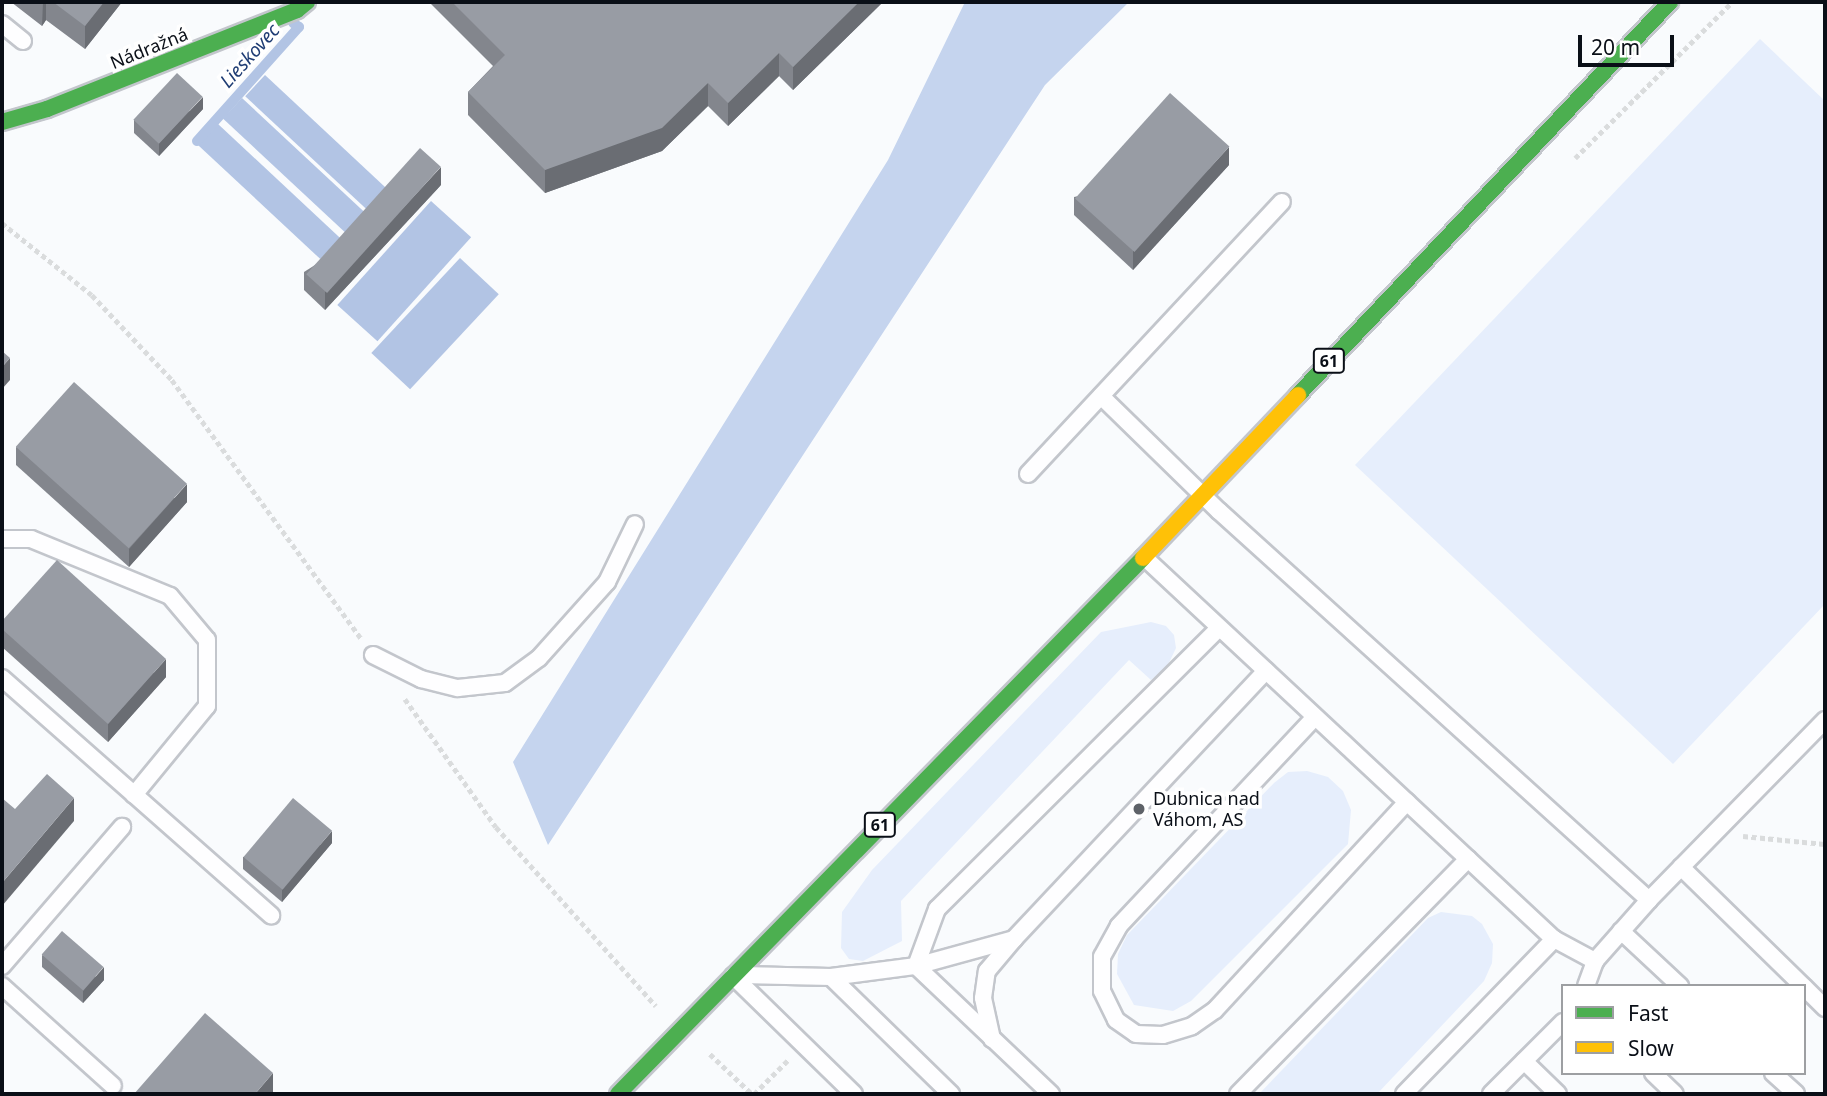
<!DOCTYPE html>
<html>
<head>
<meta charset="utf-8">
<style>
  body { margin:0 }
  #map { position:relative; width:1827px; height:1096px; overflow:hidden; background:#f9fbfd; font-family:"Noto Sans",sans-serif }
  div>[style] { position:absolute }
  .green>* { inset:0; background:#e6eefc }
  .forest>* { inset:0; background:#c5d4ee }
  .water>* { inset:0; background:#b2c4e4; transform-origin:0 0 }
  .stream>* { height:10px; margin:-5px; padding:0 5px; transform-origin:5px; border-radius:5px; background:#b2c4e4 }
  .path>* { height:4.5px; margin-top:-2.25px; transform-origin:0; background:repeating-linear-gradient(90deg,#dadcdd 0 5px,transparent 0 8.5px) }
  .roads { filter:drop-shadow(2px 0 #c3c6cc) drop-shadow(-2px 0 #c3c6cc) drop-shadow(0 2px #c3c6cc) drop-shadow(0 -2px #c3c6cc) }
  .lane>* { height:16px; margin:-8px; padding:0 8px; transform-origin:8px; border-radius:8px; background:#fefeff }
  .fast>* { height:16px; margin:-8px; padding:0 8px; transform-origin:8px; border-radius:8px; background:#4caf50 }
  .slow>* { height:16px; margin:-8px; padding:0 8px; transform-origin:8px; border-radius:8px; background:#ffc107 }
  .wall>* { inset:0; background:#83868d }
  .shaded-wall>* { inset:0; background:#6a6d73 }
  .building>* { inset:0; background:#989ca4; transform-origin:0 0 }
  .dots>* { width:19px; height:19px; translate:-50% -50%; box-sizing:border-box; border:4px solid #fff; border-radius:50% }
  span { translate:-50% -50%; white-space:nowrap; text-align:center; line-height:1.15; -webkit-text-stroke:7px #fff; paint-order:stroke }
  .shield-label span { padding:2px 5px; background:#fff; border:2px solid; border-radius:5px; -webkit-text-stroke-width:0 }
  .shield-label { font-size:16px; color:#0a0f17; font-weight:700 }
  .street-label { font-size:18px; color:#0a0f17 }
  .poi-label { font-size:18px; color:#0a0f17 }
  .left { translate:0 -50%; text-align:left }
  .water-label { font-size:19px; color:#1f3d74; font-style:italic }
  .frame { position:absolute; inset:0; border:4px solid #0a0f17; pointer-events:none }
  .legend { position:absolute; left:1561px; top:984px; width:245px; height:91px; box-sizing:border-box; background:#fff; border:2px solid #9d9fa2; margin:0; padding:9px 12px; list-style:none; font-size:21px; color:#0a0f17 }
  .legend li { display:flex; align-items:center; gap:14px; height:35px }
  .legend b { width:35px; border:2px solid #9d9fa2 }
  .scale { position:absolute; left:1578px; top:35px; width:96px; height:32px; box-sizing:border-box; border:4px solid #0a0f17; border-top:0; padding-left:9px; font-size:21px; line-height:24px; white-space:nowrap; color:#0a0f17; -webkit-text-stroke:5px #fff; paint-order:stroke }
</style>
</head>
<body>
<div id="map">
  <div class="green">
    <div style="clip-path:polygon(1760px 39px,1825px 101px,1825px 604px,1673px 764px,1355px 465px)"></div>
    <div style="clip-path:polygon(1151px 622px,1166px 626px,1174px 635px,1176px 648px,1167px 667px,1151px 680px,1129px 660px,901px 901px,902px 941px,863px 961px,849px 959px,841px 948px,842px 912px,872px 870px,1101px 632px)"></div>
    <div style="clip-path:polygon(1307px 771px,1328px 777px,1343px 791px,1351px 810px,1348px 844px,1191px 1001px,1173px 1011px,1134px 1005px,1117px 974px,1118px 954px,1127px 935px,1274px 783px,1288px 772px)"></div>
    <div style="clip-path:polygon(1441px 912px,1472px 916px,1482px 924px,1493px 944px,1492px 963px,1484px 981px,1377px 1094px,1259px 1094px,1428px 918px)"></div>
  </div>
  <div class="forest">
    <div style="clip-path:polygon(965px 2px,1129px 2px,1045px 85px,548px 845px,513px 762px,888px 160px)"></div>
  </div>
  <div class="water">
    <div style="left:265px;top:75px;width:167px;height:29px;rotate:43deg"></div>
    <div style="left:242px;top:98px;width:168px;height:28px;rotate:43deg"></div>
    <div style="left:218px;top:124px;width:167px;height:29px;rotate:43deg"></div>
    <div style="left:431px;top:201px;width:54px;height:140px;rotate:42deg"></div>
    <div style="left:460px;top:258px;width:53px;height:130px;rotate:43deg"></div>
  </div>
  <div class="stream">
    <div style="left:197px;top:141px;width:153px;rotate:-48.2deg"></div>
    <div style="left:299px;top:27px;width:7px;rotate:-146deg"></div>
  </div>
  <div class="path">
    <div style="left:1575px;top:158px;width:221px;rotate:-44.8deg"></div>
    <div style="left:2px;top:223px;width:115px;rotate:38.7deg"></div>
    <div style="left:92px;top:295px;width:117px;rotate:46.7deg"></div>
    <div style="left:172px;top:380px;width:320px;rotate:53.8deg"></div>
    <div style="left:405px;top:699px;width:157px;rotate:54.6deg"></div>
    <div style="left:496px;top:827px;width:240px;rotate:48.2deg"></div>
    <div style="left:1743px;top:836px;width:82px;rotate:5.6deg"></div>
    <div style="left:710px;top:1054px;width:58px;rotate:43.6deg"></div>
    <div style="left:754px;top:1094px;width:48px;rotate:-45deg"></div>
  </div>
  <div class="roads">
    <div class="lane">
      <div style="left:2px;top:24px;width:27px;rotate:39deg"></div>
      <div style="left:1101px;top:396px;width:165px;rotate:44.3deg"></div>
      <div style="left:1219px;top:511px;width:580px;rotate:42.13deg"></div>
      <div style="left:1028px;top:474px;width:372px;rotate:-47deg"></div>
      <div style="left:2px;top:539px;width:29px"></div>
      <div style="left:31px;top:539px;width:150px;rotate:22.3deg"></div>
      <div style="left:170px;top:596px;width:57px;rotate:49.9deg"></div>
      <div style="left:207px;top:640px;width:66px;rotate:90deg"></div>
      <div style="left:207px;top:706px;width:115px;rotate:129.4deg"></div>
      <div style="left:1144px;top:557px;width:560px;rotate:42.98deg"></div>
      <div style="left:1554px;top:939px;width:47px;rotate:28.2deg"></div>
      <div style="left:373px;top:655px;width:54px;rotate:26.6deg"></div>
      <div style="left:421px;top:679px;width:38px;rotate:14deg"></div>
      <div style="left:458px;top:688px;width:47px;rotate:-6.1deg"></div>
      <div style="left:505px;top:683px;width:42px;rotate:-36.3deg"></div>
      <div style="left:539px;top:658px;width:102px;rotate:-48.2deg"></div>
      <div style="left:607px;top:582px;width:64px;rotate:-64.2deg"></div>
      <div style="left:2px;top:678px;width:359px;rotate:41.4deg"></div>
      <div style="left:1315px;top:717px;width:287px;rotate:133.2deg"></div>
      <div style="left:1119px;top:926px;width:35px;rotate:119deg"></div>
      <div style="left:1102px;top:957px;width:34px;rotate:90deg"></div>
      <div style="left:1102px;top:991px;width:32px;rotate:64deg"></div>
      <div style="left:1116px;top:1020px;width:24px;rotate:35deg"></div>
      <div style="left:1136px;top:1034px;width:27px;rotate:2deg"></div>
      <div style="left:1163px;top:1035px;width:30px;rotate:-17deg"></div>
      <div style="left:1192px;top:1026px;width:28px;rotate:-35deg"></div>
      <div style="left:1215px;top:1010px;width:283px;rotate:-47.3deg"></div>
      <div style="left:1681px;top:867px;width:170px;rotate:44.3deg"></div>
      <div style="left:1621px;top:931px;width:81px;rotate:43deg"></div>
      <div style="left:2px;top:966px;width:184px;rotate:-49.2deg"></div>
      <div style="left:741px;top:975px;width:90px;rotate:1.3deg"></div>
      <div style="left:831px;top:977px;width:86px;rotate:-7.4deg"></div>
      <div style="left:916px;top:966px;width:102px;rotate:-15.4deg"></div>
      <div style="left:1014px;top:939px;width:368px;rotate:-46.8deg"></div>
      <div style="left:733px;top:976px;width:169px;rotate:44.3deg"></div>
      <div style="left:831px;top:977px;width:168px;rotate:44.3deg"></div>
      <div style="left:2px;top:986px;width:149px;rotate:42deg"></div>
      <div style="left:1586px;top:986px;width:27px;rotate:-70deg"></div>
      <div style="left:1595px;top:961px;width:81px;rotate:-48.5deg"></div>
      <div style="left:1649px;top:900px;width:252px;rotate:-45.6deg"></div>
      <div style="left:1804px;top:987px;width:30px;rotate:45deg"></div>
      <div style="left:992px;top:1039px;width:42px;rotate:-102.4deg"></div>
      <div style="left:983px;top:998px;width:27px;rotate:-82deg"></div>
      <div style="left:987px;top:971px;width:42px;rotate:-49.8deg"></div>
      <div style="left:1524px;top:1061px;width:47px;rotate:44.1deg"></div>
      <div style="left:1653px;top:1073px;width:30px;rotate:44deg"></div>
      <div style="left:1773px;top:1073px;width:31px;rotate:42deg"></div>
      <div style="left:1051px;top:1094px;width:186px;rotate:-136.5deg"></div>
      <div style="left:916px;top:966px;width:61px;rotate:-69.8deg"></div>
      <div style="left:937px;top:909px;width:398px;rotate:-44.9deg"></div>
      <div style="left:1238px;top:1094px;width:329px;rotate:-45.6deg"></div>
      <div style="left:1404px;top:1094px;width:216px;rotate:-45.9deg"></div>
      <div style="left:1491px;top:1094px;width:102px;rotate:-45deg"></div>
    </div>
    <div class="fast">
      <div style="left:2px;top:122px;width:47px;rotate:-16.1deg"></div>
      <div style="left:47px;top:109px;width:269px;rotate:-21.6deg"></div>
      <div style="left:297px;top:10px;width:13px;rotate:-39deg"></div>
      <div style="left:1298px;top:395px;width:541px;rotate:-46.57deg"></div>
      <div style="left:618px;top:1094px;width:750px;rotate:-45.59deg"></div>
    </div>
    <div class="slow">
      <div style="left:1143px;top:558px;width:225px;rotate:-46.4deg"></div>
    </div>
  </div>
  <div class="wall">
    <div style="clip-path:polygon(11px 2px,122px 2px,85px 49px,46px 20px,42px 26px)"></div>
    <div style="clip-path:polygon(429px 2px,883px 2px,793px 90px,779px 76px,728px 126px,708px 106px,662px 151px,545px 193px,468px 115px,468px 92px,493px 66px)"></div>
    <div style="clip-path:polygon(203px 109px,159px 156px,134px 133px,134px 120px)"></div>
    <div style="clip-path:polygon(1229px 165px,1133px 270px,1074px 215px,1074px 197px)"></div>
    <div style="clip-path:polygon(441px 185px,325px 310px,304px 290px,304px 272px)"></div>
    <div style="clip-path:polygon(16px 447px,187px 502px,129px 567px,16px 465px)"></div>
    <div style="clip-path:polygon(2px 621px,166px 677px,108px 742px,2px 647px)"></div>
    <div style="clip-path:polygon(332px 843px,282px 902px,243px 869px,243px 857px)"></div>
    <div style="clip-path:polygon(42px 955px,104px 980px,83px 1003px,42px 967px)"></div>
  </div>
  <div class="shaded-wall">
    <div style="clip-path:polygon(43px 2px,46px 2px,46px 20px,42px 26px)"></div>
    <div style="clip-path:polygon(104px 2px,122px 2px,85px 49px,85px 26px)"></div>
    <div style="clip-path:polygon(859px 2px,883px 2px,793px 90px,793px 67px)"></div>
    <div style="clip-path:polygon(779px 53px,779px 76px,728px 126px,728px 103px)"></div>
    <div style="clip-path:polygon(708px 83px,708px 106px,662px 151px,545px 193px,545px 170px)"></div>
    <div style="clip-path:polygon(203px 97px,203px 109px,159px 156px,159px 143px)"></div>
    <div style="clip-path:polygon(1229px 147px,1229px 165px,1133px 270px,1133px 251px)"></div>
    <div style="clip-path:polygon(441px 167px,441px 185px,325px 310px,325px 292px)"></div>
    <div style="clip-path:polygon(10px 358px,10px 380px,2px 389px,2px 367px)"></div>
    <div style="clip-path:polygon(187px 484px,187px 502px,129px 567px,129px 549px)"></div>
    <div style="clip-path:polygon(166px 659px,166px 677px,108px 742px,108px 724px)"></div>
    <div style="clip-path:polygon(74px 798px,74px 821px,2px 906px,2px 883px)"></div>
    <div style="clip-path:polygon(332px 831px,332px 843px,282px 902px,282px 889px)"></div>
    <div style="clip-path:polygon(104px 967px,104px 980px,83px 1003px,83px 991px)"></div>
    <div style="clip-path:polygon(273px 1073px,273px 1094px,255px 1094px)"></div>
  </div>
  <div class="building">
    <div style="clip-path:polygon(53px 2px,104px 2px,85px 26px)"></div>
    <div style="clip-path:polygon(452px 2px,859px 2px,793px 67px,779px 53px,728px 103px,708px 83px,662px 128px,545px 170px,468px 92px,505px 55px)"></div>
    <div style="left:177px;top:73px;width:35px;height:64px;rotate:43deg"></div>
    <div style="left:1170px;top:93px;width:80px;height:142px;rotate:42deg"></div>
    <div style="left:420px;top:148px;width:28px;height:170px;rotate:42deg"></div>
    <div style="clip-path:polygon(2px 351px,10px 358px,2px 367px)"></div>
    <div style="left:74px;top:382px;width:152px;height:87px;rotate:42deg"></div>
    <div style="clip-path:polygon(57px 560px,166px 659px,108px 724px,2px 629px,2px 621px)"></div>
    <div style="clip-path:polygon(47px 774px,74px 798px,2px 883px,2px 798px,15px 809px)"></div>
    <div style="left:293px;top:798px;width:51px;height:77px;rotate:40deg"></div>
    <div style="left:62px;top:931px;width:55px;height:31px;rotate:41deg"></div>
    <div style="clip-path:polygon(205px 1013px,273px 1073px,255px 1094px,134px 1094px)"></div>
  </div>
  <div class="dots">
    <div style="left:1139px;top:809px;background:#5e6268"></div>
  </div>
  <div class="shield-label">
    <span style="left:1329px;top:361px">61</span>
    <span style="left:880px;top:825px">61</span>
  </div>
  <div class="street-label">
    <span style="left:149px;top:48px;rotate:-22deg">Nádražná</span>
  </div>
  <div class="poi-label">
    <span class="left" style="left:1153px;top:809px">Dubnica nad<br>Váhom, AS</span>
  </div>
  <div class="water-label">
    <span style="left:250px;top:56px;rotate:-48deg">Lieskovec</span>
  </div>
  <div class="frame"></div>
  <ul class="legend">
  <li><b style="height:9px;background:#4caf50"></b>Fast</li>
  <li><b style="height:9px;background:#ffc107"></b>Slow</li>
  </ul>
  <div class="scale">20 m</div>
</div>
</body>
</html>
